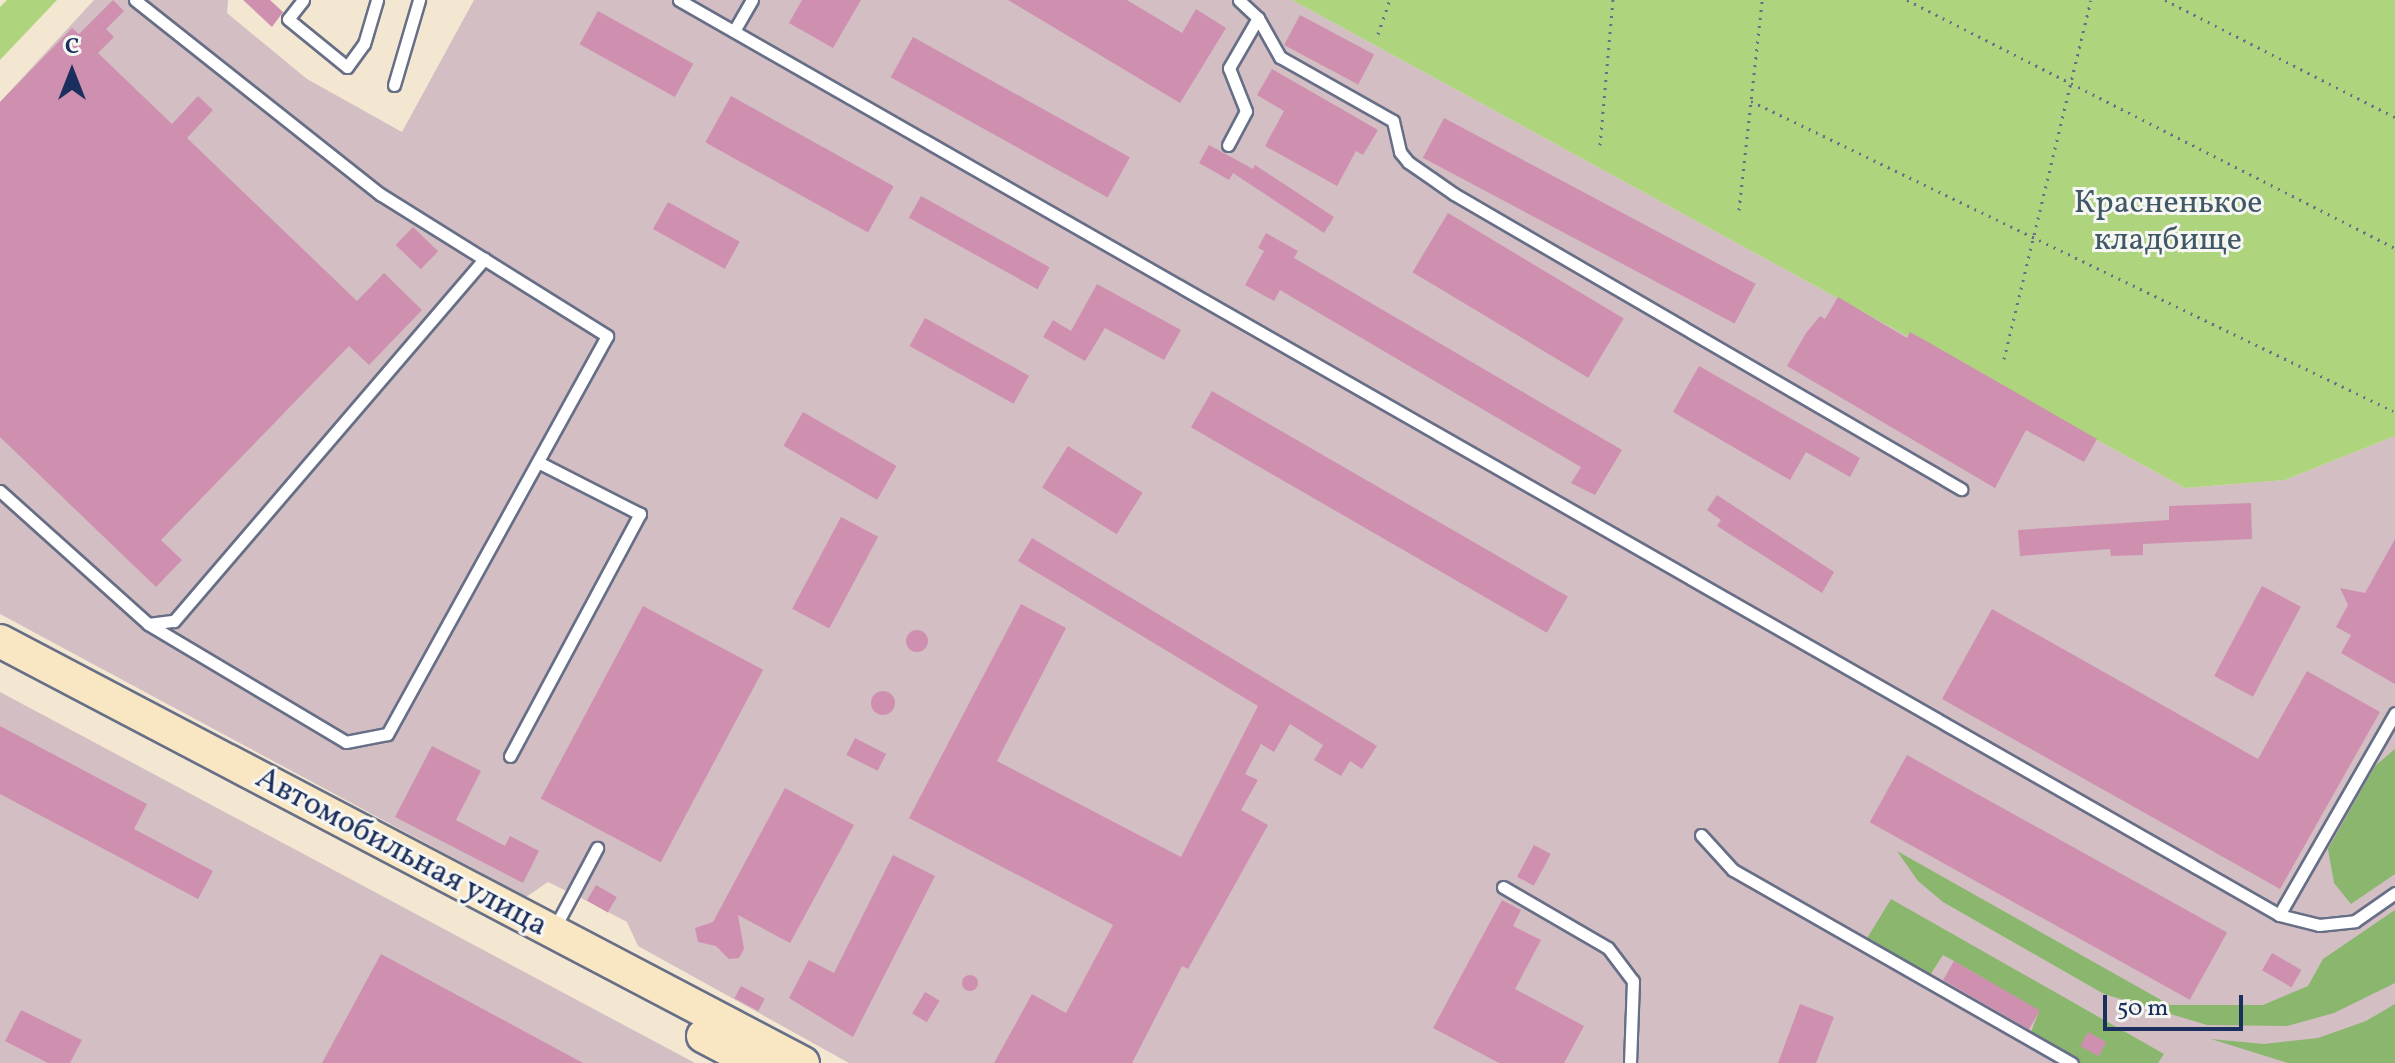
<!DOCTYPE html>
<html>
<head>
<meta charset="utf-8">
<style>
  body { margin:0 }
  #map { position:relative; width:2395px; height:1063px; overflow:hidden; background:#f3e7d2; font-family:Vollkorn,serif }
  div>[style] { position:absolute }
  .industrial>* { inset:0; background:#d2bec3 }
  .green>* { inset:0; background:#aed47e }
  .forest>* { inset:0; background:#8ab66d }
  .building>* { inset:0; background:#cf90b0; transform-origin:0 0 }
  .round { border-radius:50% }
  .path>* { height:3px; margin-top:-1.5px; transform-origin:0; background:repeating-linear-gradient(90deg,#676f87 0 2px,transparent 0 8px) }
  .roads { filter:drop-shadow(2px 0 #676f87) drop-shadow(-2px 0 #676f87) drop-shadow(0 2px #676f87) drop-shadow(0 -2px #676f87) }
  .service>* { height:11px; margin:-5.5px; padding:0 5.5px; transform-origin:5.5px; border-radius:5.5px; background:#fff }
  .secondary>* { height:32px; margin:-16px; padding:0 16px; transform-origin:16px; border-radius:16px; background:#f9e7c3 }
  span { translate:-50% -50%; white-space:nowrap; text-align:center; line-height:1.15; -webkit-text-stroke:6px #f6f6f2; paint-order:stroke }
  .park-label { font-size:32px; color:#405866 }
  .street-label { font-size:32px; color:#1b2f5e }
  .north { position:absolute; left:32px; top:32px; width:80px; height:80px; -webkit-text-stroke:6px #f6f6f2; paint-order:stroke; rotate:0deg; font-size:22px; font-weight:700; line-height:32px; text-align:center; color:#1b2f5e }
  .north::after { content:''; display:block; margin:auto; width:28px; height:36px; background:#1b2f5e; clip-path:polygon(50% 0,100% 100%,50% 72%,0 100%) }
  .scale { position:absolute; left:2103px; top:995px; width:140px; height:36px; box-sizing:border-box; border:4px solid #1b2f5e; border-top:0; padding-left:10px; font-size:24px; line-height:28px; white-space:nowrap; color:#1b2f5e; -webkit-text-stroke:6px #f6f6f2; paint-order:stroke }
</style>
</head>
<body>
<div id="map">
  <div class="industrial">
    <div style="clip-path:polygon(94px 0,228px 0,227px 13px,307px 79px,402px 132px,474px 0,1292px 0,2185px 488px,2285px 480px,2395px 436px,2395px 1063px,849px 1063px,638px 946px,627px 922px,587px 901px,548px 882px,526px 897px,0 614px,0 102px)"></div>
    <div style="clip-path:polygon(0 692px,695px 1063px,0 1063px)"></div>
  </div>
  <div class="green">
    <div style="clip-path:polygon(7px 0,57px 0,0 60px,0 7px)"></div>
    <div style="clip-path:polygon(1292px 0,2395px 0,2395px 436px,2285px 480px,2185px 488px)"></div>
  </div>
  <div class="forest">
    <div style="clip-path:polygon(2395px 749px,2395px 874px,2351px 904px,2334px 883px,2328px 849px,2375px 766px)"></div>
    <div style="clip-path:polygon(1897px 851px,2170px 1005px,2263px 1005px,2308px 986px,2323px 959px,2395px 910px,2395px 983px,2334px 1013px,2287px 1026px,2207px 1025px,2104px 994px,1943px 902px,1918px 881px)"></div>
    <div style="clip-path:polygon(1891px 899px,2164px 1054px,2158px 1063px,2080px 1063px,2030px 1035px,2039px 1011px,1954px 961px,1943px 955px,1930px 975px,1866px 940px)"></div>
    <div style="clip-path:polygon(2395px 1004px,2395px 1063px,2288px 1063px,2211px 1039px,2264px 1044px,2318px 1038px,2366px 1021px)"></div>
  </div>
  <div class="building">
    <div style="clip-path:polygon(113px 0,124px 11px,106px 29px,114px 37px,98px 53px,172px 124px,198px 96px,213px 110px,187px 138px,357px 301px,384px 273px,422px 310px,369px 365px,349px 346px,161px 540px,182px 560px,156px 587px,0 437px,0 102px,72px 28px,79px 34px)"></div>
    <div style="clip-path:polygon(243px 0,270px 0,283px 12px,272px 27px)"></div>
    <div style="clip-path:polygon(802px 0,861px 0,833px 48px,789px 23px)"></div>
    <div style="clip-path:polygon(1008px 0,1127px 0,1182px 33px,1196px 9px,1226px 28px,1180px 103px)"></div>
    <div style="left:598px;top:11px;width:109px;height:38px;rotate:29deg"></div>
    <div style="left:1300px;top:15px;width:84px;height:34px;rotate:28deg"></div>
    <div style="left:913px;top:37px;width:248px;height:46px;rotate:29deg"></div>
    <div style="clip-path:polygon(1272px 69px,1378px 130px,1363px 155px,1356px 151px,1337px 186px,1265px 146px,1284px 111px,1257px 95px)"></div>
    <div style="left:731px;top:96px;width:186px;height:53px;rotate:29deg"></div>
    <div style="left:1444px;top:118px;width:353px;height:45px;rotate:28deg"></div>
    <div style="clip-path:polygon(1209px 145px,1253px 169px,1255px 165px,1334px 217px,1324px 233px,1233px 173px,1229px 180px,1199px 163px)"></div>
    <div style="left:921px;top:196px;width:147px;height:25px;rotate:29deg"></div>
    <div style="left:668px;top:202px;width:82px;height:31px;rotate:29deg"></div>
    <div style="left:1448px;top:213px;width:205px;height:69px;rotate:31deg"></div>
    <div style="left:413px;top:227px;width:35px;height:25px;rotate:44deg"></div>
    <div style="clip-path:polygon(1266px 233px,1298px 251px,1294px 258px,1622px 450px,1595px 495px,1571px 483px,1581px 467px,1280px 290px,1274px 301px,1245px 285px,1264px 251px,1258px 248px)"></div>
    <div style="clip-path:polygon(1097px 284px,1181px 330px,1164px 360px,1105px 328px,1085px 361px,1043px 337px,1053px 320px,1071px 331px)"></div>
    <div style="clip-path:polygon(1838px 297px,1907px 338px,1910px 332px,1928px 342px,2097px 439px,2084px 462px,2026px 430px,1995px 488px,1787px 366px,1806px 333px,1820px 316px,1825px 319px)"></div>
    <div style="left:925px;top:318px;width:119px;height:32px;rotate:29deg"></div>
    <div style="clip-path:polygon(1699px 366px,1860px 458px,1850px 477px,1806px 452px,1790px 480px,1673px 412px)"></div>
    <div style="left:1212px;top:391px;width:411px;height:42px;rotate:30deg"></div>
    <div style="left:803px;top:412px;width:108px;height:39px;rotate:30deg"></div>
    <div style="left:1068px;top:446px;width:88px;height:49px;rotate:32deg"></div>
    <div style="clip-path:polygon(1717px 495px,1834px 572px,1822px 593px,1717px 526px,1721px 520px,1707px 510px)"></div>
    <div style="clip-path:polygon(2251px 503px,2252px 539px,2143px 544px,2143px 555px,2111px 556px,2110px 549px,2020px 556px,2018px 530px,2169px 520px,2169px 506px)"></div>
    <div style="left:841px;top:517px;width:42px;height:104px;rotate:28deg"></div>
    <div style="clip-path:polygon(1032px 538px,1377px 746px,1362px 769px,1350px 761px,1341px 776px,1314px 760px,1323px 745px,1290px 724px,1274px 752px,1261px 744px,1245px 774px,1258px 780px,1241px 810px,1268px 825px,1188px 969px,1182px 966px,1132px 1063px,994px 1063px,1032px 994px,1066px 1013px,1113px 925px,909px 818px,1021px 604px,1066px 628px,997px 761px,1181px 857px,1258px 706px,1018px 561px)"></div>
    <div style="clip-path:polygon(2395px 539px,2395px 684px,2341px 653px,2351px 635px,2336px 627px,2348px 605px,2340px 588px,2365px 593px)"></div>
    <div style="left:2262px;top:586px;width:44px;height:102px;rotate:28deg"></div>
    <div style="left:643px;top:606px;width:136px;height:218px;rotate:28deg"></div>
    <div style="clip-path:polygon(1992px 609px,2258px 759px,2307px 671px,2380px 712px,2280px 889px,1942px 699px)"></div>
    <div class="round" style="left:906px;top:630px;width:22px;height:22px"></div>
    <div class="round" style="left:871px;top:691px;width:24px;height:24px"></div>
    <div style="clip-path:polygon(0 726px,147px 804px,134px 829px,213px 871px,198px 899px,0 794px)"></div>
    <div style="left:855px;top:738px;width:35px;height:19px;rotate:27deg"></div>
    <div style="clip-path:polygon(432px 746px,481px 771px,456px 820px,505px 846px,510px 836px,539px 851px,523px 883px,395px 817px)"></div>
    <div style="left:1907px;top:755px;width:366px;height:77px;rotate:29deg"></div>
    <div style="clip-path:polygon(785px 788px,854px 825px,790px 943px,738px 915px,744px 949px,739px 958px,729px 959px,716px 946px,698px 942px,695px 928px,713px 922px)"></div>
    <div style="left:1534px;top:845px;width:19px;height:36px;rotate:28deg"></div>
    <div style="clip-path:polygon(893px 855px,935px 876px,853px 1037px,789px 998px,809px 960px,834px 973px)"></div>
    <div style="left:596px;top:885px;width:24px;height:18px;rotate:30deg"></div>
    <div style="clip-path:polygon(1502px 900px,1521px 910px,1513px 926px,1541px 940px,1515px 989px,1584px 1026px,1564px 1063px,1499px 1063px,1433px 1028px)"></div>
    <div style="left:2272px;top:953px;width:34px;height:20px;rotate:30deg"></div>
    <div style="clip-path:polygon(381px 954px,583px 1063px,322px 1063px)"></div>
    <div style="left:1954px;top:961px;width:99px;height:22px;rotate:30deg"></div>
    <div class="round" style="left:962px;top:975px;width:16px;height:16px"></div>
    <div style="left:741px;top:986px;width:27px;height:14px;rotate:28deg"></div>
    <div style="left:925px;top:992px;width:17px;height:25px;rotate:31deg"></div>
    <div style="clip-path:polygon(1800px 1004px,1834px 1017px,1816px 1063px,1778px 1063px)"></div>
    <div style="clip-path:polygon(21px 1010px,82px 1040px,70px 1063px,48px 1063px,5px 1041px)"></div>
    <div style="left:2088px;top:1032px;width:21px;height:16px;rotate:29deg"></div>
  </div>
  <div class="path">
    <div style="left:1907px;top:0;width:547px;rotate:26.94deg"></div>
    <div style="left:2165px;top:0;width:258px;rotate:27deg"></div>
    <div style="left:1378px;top:34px;width:36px;rotate:-71deg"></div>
    <div style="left:1751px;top:101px;width:713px;rotate:25.77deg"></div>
    <div style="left:1600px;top:145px;width:146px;rotate:-84.9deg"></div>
    <div style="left:1739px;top:210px;width:211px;rotate:-83.7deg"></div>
    <div style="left:2004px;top:359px;width:369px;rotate:-76.4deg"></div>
  </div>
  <div class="roads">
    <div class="service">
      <div style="left:135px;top:0;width:313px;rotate:38.4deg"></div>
      <div style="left:380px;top:194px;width:268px;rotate:32deg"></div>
      <div style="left:607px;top:336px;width:455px;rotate:118.9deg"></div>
      <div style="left:387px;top:734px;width:42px;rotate:169deg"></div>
      <div style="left:346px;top:742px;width:230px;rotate:-149.2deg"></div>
      <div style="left:303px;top:0;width:24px;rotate:128deg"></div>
      <div style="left:288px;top:19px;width:76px;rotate:39.1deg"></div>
      <div style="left:347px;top:67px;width:29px;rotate:-54deg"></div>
      <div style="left:364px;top:44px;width:46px;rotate:-73.5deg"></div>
      <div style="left:679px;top:0;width:1843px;rotate:29.76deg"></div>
      <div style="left:2279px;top:915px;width:41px;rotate:14deg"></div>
      <div style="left:2319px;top:925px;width:36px;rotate:-6deg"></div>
      <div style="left:2355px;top:921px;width:49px;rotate:-35deg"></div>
      <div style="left:1258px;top:18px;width:45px;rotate:60.6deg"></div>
      <div style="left:1280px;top:57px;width:130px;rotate:29.5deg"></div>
      <div style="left:1393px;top:121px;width:32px;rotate:77deg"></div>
      <div style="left:1400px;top:152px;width:13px;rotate:51deg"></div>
      <div style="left:1408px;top:162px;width:56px;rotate:34.8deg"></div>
      <div style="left:1454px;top:194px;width:587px;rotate:30.19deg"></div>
      <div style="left:734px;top:31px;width:36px;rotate:-60deg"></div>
      <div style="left:394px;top:85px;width:89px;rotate:-73.6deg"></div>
      <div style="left:1228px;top:145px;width:38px;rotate:-62deg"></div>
      <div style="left:1246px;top:111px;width:46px;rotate:-111.6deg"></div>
      <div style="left:1229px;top:68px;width:58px;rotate:-59.9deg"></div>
      <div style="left:1258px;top:18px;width:26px;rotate:-137deg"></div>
      <div style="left:0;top:491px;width:199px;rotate:41.9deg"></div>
      <div style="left:148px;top:624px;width:26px;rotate:-7deg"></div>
      <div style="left:174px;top:621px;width:477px;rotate:-49.4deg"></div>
      <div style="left:510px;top:756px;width:275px;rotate:-61.8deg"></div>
      <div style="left:640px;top:514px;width:114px;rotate:-153deg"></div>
      <div style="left:1701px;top:835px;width:47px;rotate:47.6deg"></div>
      <div style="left:1733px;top:870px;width:390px;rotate:29.7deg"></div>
      <div style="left:1503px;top:887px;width:121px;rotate:30.2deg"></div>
      <div style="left:1608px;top:948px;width:41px;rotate:52.9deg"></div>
      <div style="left:1633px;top:981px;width:82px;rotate:92.1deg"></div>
      <div style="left:2279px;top:915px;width:233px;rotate:-60.1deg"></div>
      <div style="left:554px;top:929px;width:92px;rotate:-62deg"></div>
    </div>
    <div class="secondary">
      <div style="left:0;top:641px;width:907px;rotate:27.72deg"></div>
      <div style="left:703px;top:1036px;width:58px;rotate:27.9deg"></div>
    </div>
  </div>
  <div class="park-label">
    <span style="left:2168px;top:223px">Красненькое<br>кладбище</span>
  </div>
  <div class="street-label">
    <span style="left:401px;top:853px;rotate:28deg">Автомобильная улица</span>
  </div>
  <div class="north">С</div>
  <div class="scale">50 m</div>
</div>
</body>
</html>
